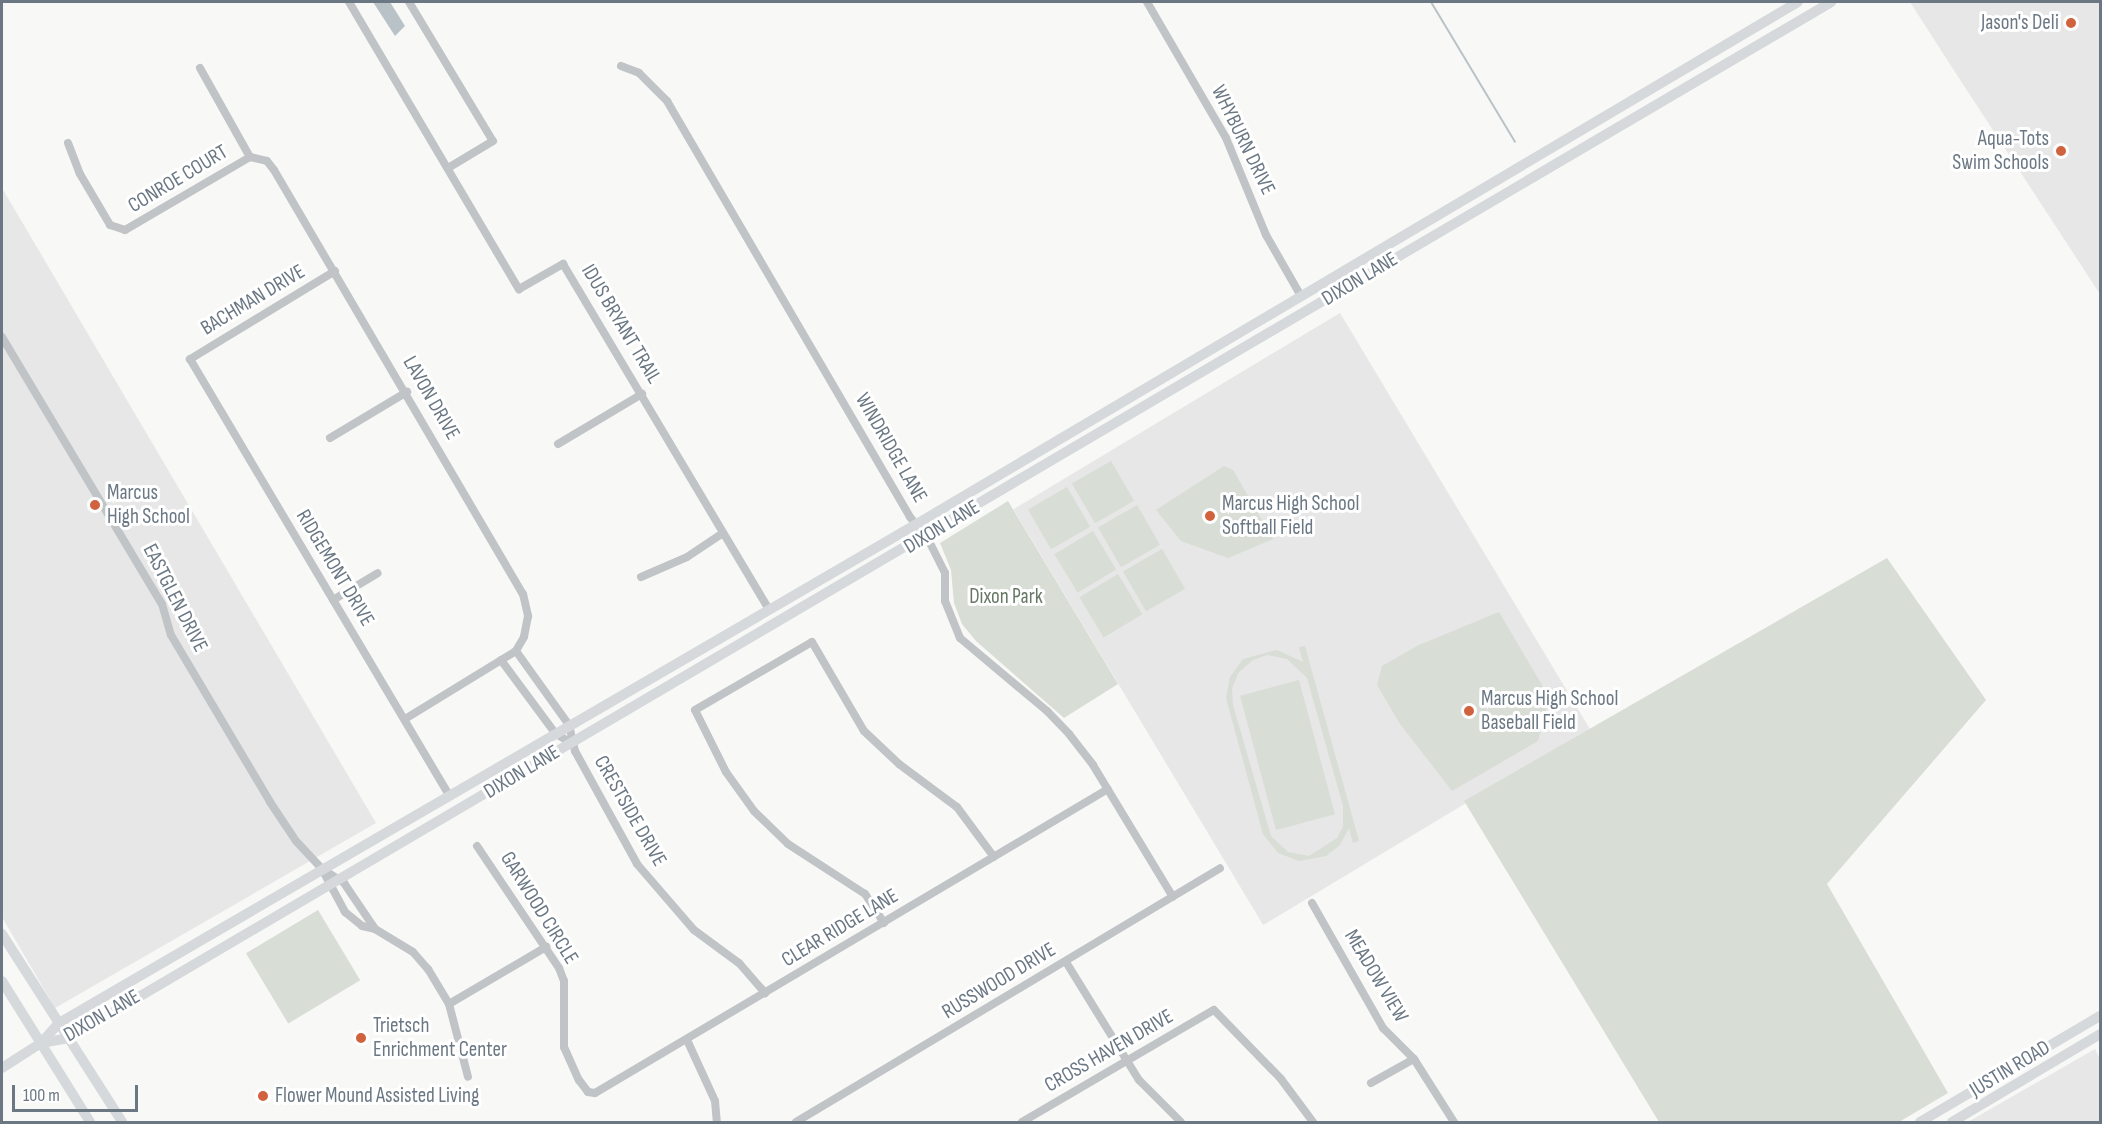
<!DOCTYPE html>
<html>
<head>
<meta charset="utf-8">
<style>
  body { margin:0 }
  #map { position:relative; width:2102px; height:1124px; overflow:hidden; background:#f8f8f6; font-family:"Sofia Sans Condensed",sans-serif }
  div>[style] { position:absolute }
  .built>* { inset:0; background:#e6e7e6; transform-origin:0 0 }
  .green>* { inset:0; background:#d8ddd6; transform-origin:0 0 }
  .water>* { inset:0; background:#b9c3c7 }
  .stream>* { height:2px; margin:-1px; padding:0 1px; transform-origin:1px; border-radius:1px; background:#b9c3c7 }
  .minor>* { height:8px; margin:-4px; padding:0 4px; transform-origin:4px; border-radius:4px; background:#c0c4c7 }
  .secondary>* { height:10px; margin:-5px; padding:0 5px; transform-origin:5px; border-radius:5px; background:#d5d9dc }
  .dots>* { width:16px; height:16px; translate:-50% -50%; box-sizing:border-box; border:3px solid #fff; border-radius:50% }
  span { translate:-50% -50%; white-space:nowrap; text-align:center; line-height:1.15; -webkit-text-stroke:6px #fff; paint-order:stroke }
  .poi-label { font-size:21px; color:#6b7884 }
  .right { translate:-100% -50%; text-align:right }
  .left { translate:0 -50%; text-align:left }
  .street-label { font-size:21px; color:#6b7884 }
  .park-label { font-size:21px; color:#677765 }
  .frame { position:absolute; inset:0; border:3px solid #6b7884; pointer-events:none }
  .scale { position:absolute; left:12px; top:1085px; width:126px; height:27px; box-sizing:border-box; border:3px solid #6b7884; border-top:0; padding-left:8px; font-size:18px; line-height:21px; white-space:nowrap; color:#6b7884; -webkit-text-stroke:4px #fff; paint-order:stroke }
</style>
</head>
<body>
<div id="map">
  <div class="built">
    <div style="clip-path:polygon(1910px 2px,2100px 2px,2100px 294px,1955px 72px)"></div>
    <div style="clip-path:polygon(2px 188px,376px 823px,55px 1008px,2px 917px)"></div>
    <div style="left:1340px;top:313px;width:485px;height:381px;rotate:59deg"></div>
    <div style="clip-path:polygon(2095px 1049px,2100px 1059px,2100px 1122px,1968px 1122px)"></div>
  </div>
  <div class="green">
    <div style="left:1111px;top:461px;width:46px;height:45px;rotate:60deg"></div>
    <div style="clip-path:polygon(1224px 466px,1233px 470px,1273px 539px,1228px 558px,1181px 541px,1156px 510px)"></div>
    <div style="left:1067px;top:487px;width:46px;height:45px;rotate:60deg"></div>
    <div style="clip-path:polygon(1008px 501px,1118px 684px,1064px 718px,976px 641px,962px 624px,954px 603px,951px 570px,940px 543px)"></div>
    <div style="left:1137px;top:505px;width:46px;height:45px;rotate:60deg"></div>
    <div style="left:1093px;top:531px;width:45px;height:45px;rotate:59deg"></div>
    <div style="left:1162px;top:549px;width:46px;height:45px;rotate:60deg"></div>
    <div style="clip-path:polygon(1887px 558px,1986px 700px,1827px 884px,1948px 1093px,1899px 1122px,1659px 1122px,1464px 801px)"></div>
    <div style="left:1118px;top:574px;width:47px;height:45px;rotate:59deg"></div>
    <div style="clip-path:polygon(1499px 612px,1549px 697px,1538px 741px,1452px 791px,1400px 724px,1377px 685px,1382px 666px,1419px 645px)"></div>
    <div style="clip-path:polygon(evenodd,1305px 646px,1359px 841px,1353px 843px,1349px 828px,1340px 845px,1326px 856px,1299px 861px,1278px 853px,1263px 834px,1226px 698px,1230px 677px,1243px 659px,1277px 650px,1303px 662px,1299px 647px,1305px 646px,1267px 655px,1287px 659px,1307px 678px,1343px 806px,1343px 827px,1337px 838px,1309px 856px,1288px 852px,1271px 836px,1233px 705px,1232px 688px,1239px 672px,1253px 660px,1267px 655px)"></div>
    <div style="left:1299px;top:680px;width:139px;height:61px;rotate:75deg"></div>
    <div style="left:318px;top:910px;width:82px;height:84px;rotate:59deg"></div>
  </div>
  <div class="water">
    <div style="clip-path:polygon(373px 2px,390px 2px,405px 26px,395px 36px)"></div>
  </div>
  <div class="stream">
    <div style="left:1431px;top:2px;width:163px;rotate:59deg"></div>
  </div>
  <div class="minor">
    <div style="left:349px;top:2px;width:334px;rotate:59.4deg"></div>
    <div style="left:519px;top:289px;width:51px;rotate:-29.6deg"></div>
    <div style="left:563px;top:264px;width:403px;rotate:59.2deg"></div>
    <div style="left:409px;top:2px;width:162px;rotate:58.9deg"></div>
    <div style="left:493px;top:141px;width:52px;rotate:149deg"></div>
    <div style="left:1147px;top:2px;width:157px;rotate:59.8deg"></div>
    <div style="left:1226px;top:138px;width:105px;rotate:67.6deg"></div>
    <div style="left:1266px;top:235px;width:70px;rotate:60.2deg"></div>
    <div style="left:621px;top:66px;width:19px;rotate:21deg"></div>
    <div style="left:639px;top:73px;width:40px;rotate:45deg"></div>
    <div style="left:667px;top:101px;width:482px;rotate:59.7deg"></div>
    <div style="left:910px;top:517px;width:26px;rotate:50deg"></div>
    <div style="left:927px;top:537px;width:40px;rotate:63.4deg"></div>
    <div style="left:945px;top:573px;width:28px;rotate:90deg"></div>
    <div style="left:945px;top:601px;width:40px;rotate:68deg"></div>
    <div style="left:960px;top:638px;width:114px;rotate:40deg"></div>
    <div style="left:1047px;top:711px;width:32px;rotate:46deg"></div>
    <div style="left:1069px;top:734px;width:39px;rotate:52deg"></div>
    <div style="left:1093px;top:765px;width:154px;rotate:58.8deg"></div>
    <div style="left:200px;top:68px;width:102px;rotate:60.7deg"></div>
    <div style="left:250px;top:157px;width:17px;rotate:13deg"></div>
    <div style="left:267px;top:161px;width:11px;rotate:52deg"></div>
    <div style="left:274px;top:170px;width:492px;rotate:59.6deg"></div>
    <div style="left:523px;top:594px;width:23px;rotate:77deg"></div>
    <div style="left:528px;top:616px;width:21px;rotate:101deg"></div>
    <div style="left:524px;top:637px;width:16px;rotate:120deg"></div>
    <div style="left:516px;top:651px;width:130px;rotate:148.5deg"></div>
    <div style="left:68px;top:143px;width:33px;rotate:69deg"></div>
    <div style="left:80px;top:174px;width:59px;rotate:59.5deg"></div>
    <div style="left:110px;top:225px;width:16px;rotate:18deg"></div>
    <div style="left:125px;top:230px;width:145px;rotate:-30.3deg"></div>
    <div style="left:335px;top:271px;width:170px;rotate:148.7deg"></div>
    <div style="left:190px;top:359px;width:507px;rotate:59.29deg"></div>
    <div style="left:2px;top:337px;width:311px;rotate:59.1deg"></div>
    <div style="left:162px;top:604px;width:32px;rotate:74deg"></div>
    <div style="left:171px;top:635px;width:194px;rotate:59.3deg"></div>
    <div style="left:270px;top:802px;width:47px;rotate:56.3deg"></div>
    <div style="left:296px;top:841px;width:38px;rotate:47deg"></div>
    <div style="left:322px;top:869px;width:26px;rotate:32deg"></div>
    <div style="left:344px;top:883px;width:55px;rotate:56deg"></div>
    <div style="left:330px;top:438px;width:90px;rotate:-30.9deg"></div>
    <div style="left:558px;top:444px;width:98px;rotate:-30.8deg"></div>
    <div style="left:641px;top:577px;width:50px;rotate:-23.5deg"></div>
    <div style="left:687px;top:557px;width:43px;rotate:-33.7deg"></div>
    <div style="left:333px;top:600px;width:52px;rotate:-31deg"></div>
    <div style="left:516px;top:651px;width:91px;rotate:54.4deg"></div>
    <div style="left:569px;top:725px;width:27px;rotate:77deg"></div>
    <div style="left:575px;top:751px;width:129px;rotate:61.2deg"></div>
    <div style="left:637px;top:864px;width:87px;rotate:49.2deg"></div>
    <div style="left:694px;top:930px;width:56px;rotate:36.3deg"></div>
    <div style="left:739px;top:963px;width:40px;rotate:49deg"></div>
    <div style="left:501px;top:660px;width:91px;rotate:53.5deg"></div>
    <div style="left:555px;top:733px;width:19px;rotate:32deg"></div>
    <div style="left:477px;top:846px;width:147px;rotate:56.1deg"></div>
    <div style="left:559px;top:968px;width:14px;rotate:69deg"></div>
    <div style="left:564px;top:981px;width:66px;rotate:90deg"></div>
    <div style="left:564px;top:1047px;width:36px;rotate:66deg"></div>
    <div style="left:579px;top:1080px;width:15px;rotate:53deg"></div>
    <div style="left:588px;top:1092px;width:7px;rotate:8deg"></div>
    <div style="left:595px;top:1093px;width:596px;rotate:-30.65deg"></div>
    <div style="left:322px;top:869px;width:49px;rotate:61.9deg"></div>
    <div style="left:345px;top:912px;width:22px;rotate:39deg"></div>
    <div style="left:362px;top:926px;width:13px;rotate:13deg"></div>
    <div style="left:375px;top:929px;width:44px;rotate:31.2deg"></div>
    <div style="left:413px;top:952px;width:23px;rotate:49deg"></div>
    <div style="left:428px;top:969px;width:41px;rotate:59deg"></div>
    <div style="left:449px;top:1004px;width:75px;rotate:75.4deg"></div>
    <div style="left:1312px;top:903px;width:144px;rotate:60.4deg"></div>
    <div style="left:1383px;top:1028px;width:44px;rotate:45deg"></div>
    <div style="left:1414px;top:1059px;width:75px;rotate:57.6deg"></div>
    <div style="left:884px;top:923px;width:35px;rotate:-123deg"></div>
    <div style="left:865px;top:894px;width:92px;rotate:-147deg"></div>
    <div style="left:788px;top:844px;width:47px;rotate:-135.9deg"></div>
    <div style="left:754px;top:811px;width:48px;rotate:-125.7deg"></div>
    <div style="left:726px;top:772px;width:69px;rotate:-116.6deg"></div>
    <div style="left:695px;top:710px;width:135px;rotate:-30.2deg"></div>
    <div style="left:812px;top:642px;width:103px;rotate:59.7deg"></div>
    <div style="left:864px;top:731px;width:48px;rotate:43.3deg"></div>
    <div style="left:899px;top:764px;width:72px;rotate:36.6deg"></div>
    <div style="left:957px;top:807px;width:62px;rotate:53.5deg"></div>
    <div style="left:1066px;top:962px;width:139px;rotate:58.3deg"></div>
    <div style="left:1139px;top:1080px;width:59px;rotate:45deg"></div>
    <div style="left:449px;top:1004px;width:113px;rotate:-30.4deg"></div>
    <div style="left:687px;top:1040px;width:67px;rotate:65.3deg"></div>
    <div style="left:715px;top:1101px;width:21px;rotate:85deg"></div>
    <div style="left:1371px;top:1083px;width:49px;rotate:-29.2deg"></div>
    <div style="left:796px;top:1122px;width:494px;rotate:-30.9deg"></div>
    <div style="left:1022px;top:1122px;width:222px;rotate:-30.3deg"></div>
    <div style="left:1214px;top:1010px;width:96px;rotate:45.8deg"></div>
    <div style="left:1281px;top:1079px;width:54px;rotate:53.3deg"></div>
  </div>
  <div class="secondary">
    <div style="left:2px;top:934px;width:223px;rotate:57.4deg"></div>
    <div style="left:2px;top:981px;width:166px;rotate:58deg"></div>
    <div style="left:41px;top:1043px;width:28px;rotate:-10deg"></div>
    <div style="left:69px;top:1038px;width:2044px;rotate:-30.45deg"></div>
    <div style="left:2px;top:1068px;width:46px;rotate:-32.7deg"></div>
    <div style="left:41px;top:1043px;width:27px;rotate:-48deg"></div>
    <div style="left:59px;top:1023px;width:990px;rotate:-30.19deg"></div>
    <div style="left:915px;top:525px;width:1026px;rotate:-30.64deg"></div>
    <div style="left:1920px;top:1122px;width:209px;rotate:-30.5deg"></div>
    <div style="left:1952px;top:1122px;width:172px;rotate:-30.7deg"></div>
  </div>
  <div class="dots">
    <div style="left:2071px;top:23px;background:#d1623e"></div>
    <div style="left:2061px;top:151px;background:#d1623e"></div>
    <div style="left:95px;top:505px;background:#d1623e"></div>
    <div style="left:1210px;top:516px;background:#d1623e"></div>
    <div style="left:1469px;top:711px;background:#d1623e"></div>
    <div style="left:361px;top:1038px;background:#d1623e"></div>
    <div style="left:263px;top:1096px;background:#d1623e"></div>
  </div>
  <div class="poi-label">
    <span class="right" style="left:2059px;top:23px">Jason's Deli</span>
    <span class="right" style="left:2049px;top:151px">Aqua-Tots<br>Swim Schools</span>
    <span class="left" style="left:107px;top:505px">Marcus<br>High School</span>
    <span class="left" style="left:1222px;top:516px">Marcus High School<br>Softball Field</span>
    <span class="left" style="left:1481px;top:711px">Marcus High School<br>Baseball Field</span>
    <span class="left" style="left:373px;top:1038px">Trietsch<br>Enrichment Center</span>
    <span class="left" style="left:275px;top:1096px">Flower Mound Assisted Living</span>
  </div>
  <div class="street-label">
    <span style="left:1243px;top:140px;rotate:64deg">WHYBURN DRIVE</span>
    <span style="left:178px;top:179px;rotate:-31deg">CONROE COURT</span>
    <span style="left:1360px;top:279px;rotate:-31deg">DIXON LANE</span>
    <span style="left:253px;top:300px;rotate:-31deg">BACHMAN DRIVE</span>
    <span style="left:621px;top:324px;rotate:59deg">IDUS BRYANT TRAIL</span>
    <span style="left:431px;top:398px;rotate:60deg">LAVON DRIVE</span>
    <span style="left:891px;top:448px;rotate:60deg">WINDRIDGE LANE</span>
    <span style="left:942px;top:527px;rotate:-31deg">DIXON LANE</span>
    <span style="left:335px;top:568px;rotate:59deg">RIDGEMONT DRIVE</span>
    <span style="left:175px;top:598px;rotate:63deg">EASTGLEN DRIVE</span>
    <span style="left:522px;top:772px;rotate:-31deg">DIXON LANE</span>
    <span style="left:630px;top:811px;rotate:60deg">CRESTSIDE DRIVE</span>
    <span style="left:539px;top:908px;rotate:58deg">GARWOOD CIRCLE</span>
    <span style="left:840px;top:928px;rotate:-31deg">CLEAR RIDGE LANE</span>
    <span style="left:1376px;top:976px;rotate:59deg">MEADOW VIEW</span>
    <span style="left:999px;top:981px;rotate:-31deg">RUSSWOOD DRIVE</span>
    <span style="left:102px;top:1016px;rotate:-30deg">DIXON LANE</span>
    <span style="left:1109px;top:1051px;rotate:-30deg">CROSS HAVEN DRIVE</span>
    <span style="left:2010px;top:1069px;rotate:-31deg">JUSTIN ROAD</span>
  </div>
  <div class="park-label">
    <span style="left:1006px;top:597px">Dixon Park</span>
  </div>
  <div class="frame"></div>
  <div class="scale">100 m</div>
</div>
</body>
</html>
